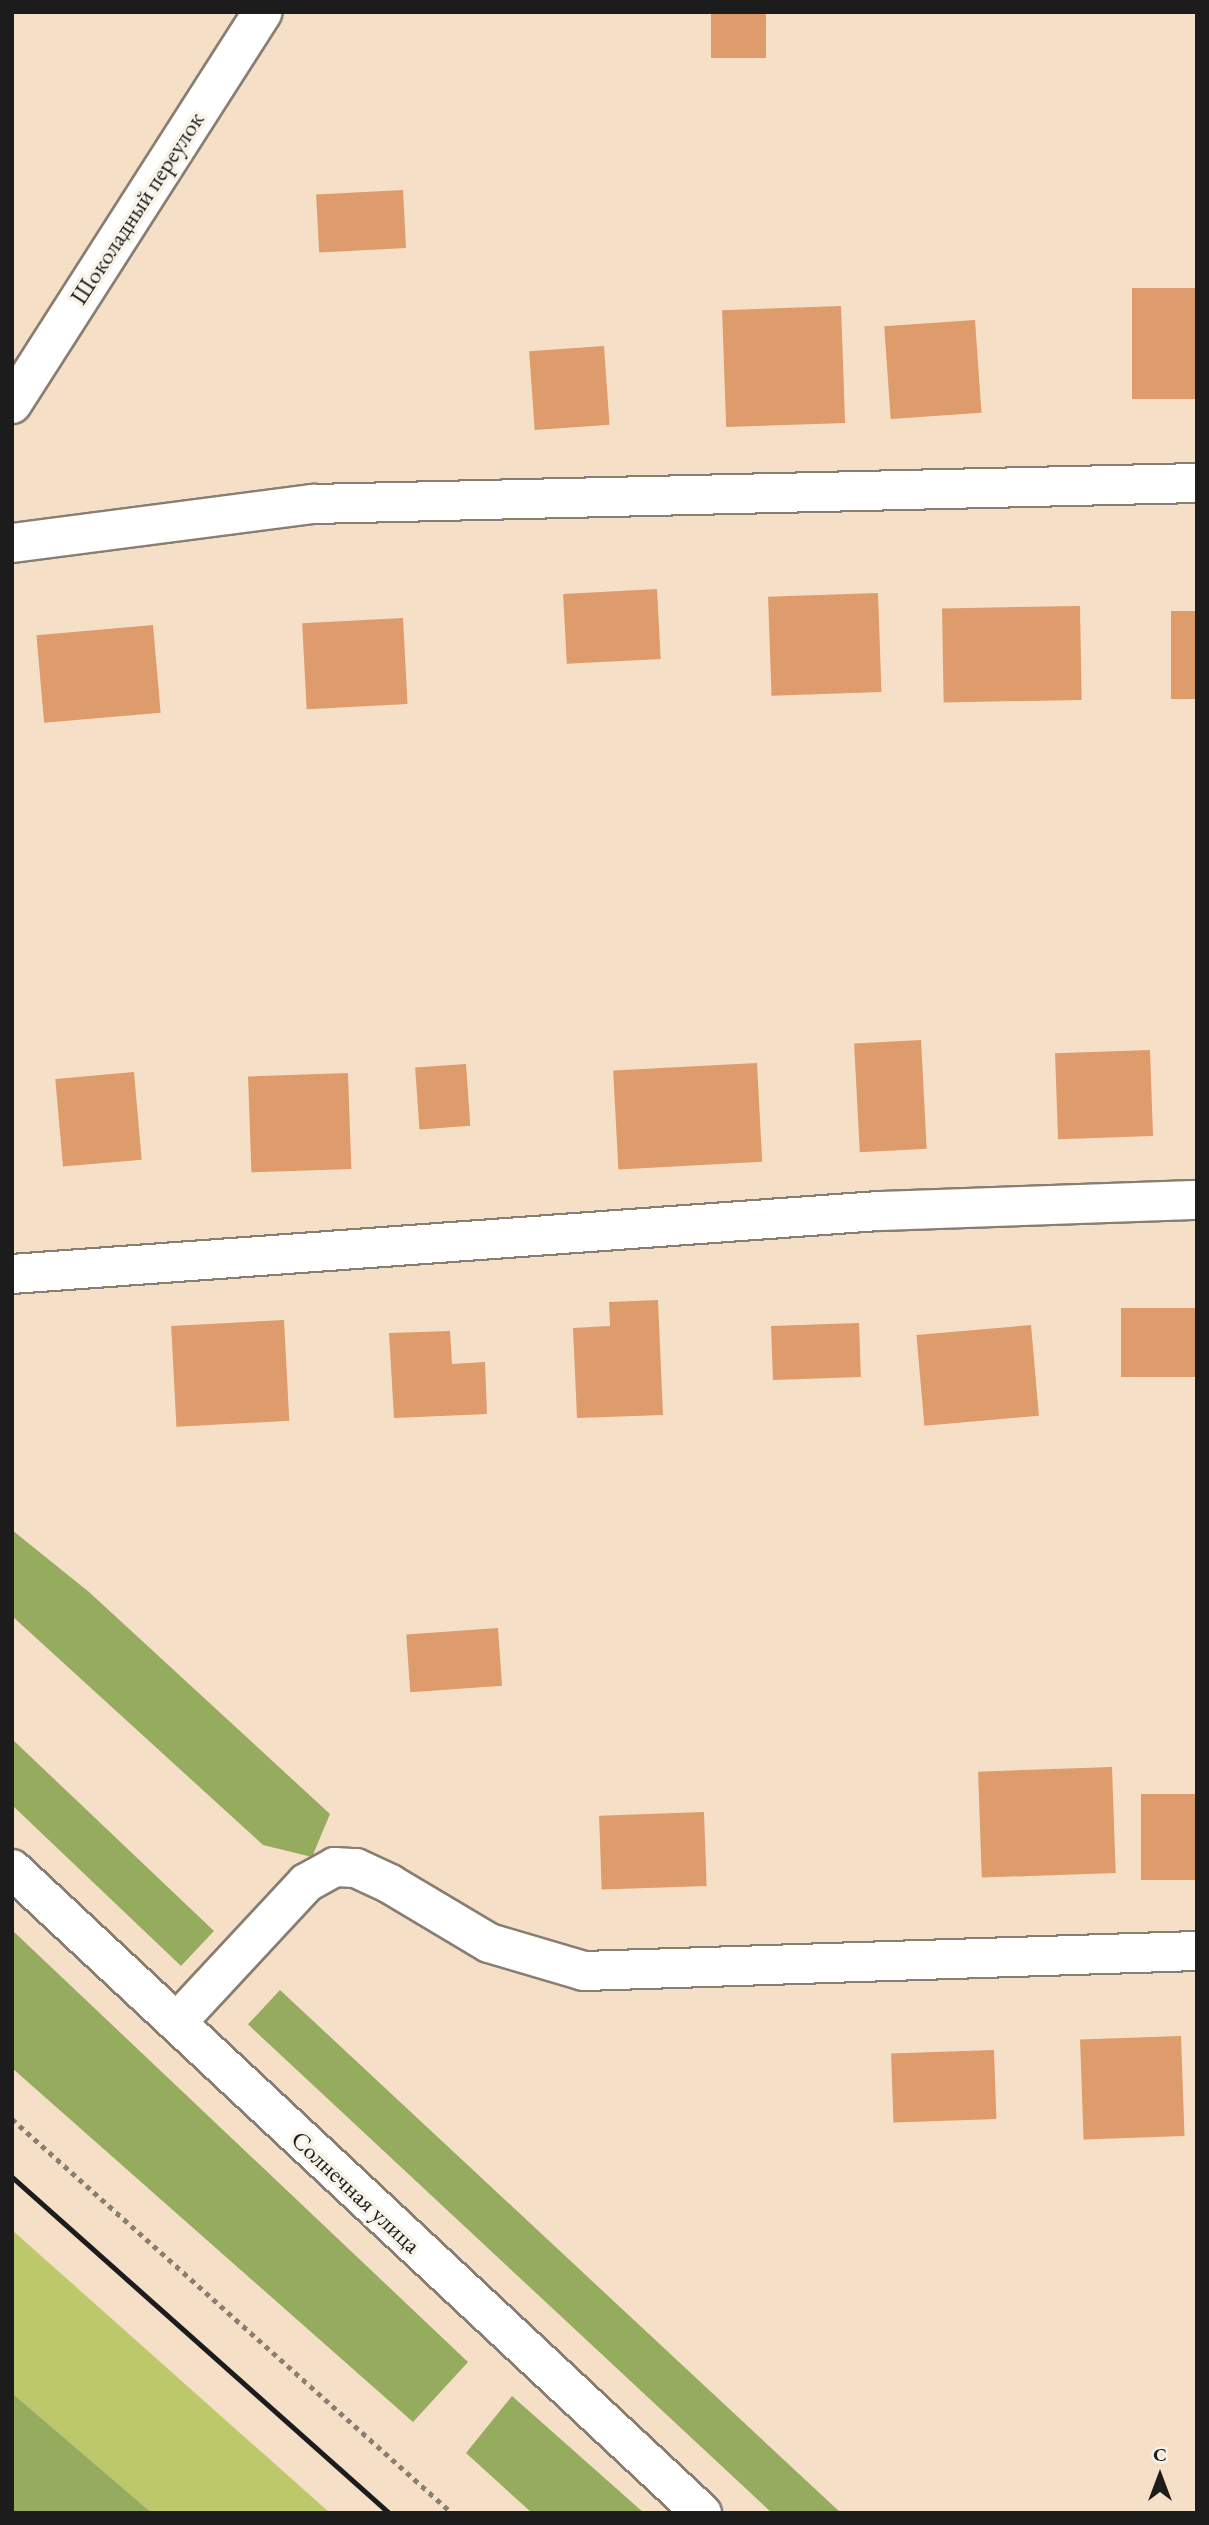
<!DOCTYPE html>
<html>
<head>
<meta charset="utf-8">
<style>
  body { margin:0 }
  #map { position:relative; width:1209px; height:2525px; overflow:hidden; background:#f5e0c7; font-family:"EB Garamond",serif }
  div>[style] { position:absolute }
  .green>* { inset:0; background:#bcc86a }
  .forest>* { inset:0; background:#95ac5e; transform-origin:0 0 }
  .building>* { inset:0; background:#de9b6b; transform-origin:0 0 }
  .path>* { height:4.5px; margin-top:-2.25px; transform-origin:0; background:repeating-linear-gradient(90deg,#887e72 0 5px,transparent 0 10px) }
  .roads { filter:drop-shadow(2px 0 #887e72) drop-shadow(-2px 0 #887e72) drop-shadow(0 2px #887e72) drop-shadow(0 -2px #887e72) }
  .street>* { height:38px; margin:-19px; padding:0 19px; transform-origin:19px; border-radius:19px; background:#fff }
  .secondary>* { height:38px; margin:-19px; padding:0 19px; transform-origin:19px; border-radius:19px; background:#fff }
  .rail>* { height:5px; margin:-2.5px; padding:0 2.5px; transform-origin:2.5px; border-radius:2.5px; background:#1c1c1c }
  span { translate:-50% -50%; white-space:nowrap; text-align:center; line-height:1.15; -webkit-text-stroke:7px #f7f3e8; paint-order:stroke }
  .street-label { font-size:24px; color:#1c1c1c }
  .frame { position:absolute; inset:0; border:14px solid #1c1c1c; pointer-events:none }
  .north { position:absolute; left:1125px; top:2441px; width:70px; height:70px; -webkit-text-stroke:5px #f7f3e8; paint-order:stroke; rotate:0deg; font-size:19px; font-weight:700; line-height:28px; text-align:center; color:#1c1c1c }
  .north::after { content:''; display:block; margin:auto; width:24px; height:32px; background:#1c1c1c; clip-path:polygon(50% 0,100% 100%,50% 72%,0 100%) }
</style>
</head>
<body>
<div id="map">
  <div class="green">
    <div style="clip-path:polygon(12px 2230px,330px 2513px,152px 2513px,12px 2393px)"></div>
  </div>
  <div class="forest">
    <div style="clip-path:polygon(12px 1530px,89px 1592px,330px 1814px,312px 1857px,263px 1845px,12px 1616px)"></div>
    <div style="clip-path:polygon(12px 1739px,214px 1931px,181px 1966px,12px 1805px)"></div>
    <div style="clip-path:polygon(12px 1930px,468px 2362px,413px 2422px,12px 2068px)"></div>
    <div style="left:280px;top:1990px;width:774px;height:47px;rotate:43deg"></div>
    <div style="clip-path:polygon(12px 2393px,152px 2513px,12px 2513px)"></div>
    <div style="clip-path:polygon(512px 2396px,644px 2513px,532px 2513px,466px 2453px)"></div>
  </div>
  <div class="building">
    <div style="left:711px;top:12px;width:55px;height:46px"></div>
    <div style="left:403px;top:190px;width:58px;height:87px;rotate:87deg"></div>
    <div style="left:1197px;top:288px;width:111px;height:65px;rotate:90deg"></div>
    <div style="left:841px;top:306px;width:117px;height:119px;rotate:88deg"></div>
    <div style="left:975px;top:320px;width:93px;height:91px;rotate:86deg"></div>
    <div style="left:604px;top:346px;width:79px;height:75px;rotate:86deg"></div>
    <div style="left:657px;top:589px;width:70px;height:94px;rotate:87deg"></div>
    <div style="left:878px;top:593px;width:99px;height:110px;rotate:88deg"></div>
    <div style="left:1080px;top:606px;width:94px;height:138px;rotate:89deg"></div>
    <div style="left:1171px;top:611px;width:26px;height:88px"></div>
    <div style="left:403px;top:618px;width:86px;height:101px;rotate:87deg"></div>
    <div style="left:153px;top:625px;width:88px;height:117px;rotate:85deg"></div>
    <div style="left:921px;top:1040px;width:109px;height:67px;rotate:87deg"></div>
    <div style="left:1150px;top:1050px;width:86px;height:95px;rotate:88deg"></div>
    <div style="left:757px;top:1063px;width:99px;height:144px;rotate:87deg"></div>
    <div style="left:466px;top:1064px;width:62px;height:51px;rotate:86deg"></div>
    <div style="left:134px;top:1072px;width:88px;height:79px;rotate:85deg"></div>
    <div style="left:348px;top:1073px;width:96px;height:100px;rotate:88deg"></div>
    <div style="clip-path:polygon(658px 1300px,663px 1415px,577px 1418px,573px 1328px,610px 1326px,609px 1302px)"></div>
    <div style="left:1197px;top:1308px;width:69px;height:76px;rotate:90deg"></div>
    <div style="left:284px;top:1320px;width:101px;height:113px;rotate:87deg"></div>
    <div style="left:859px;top:1323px;width:54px;height:88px;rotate:88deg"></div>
    <div style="left:1031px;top:1325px;width:91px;height:115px;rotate:85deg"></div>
    <div style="clip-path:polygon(450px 1331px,452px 1364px,485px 1362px,487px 1414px,394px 1418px,389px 1333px)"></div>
    <div style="left:498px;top:1628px;width:58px;height:92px;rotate:86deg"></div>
    <div style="left:1112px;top:1767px;width:106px;height:134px;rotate:88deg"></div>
    <div style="left:1197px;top:1794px;width:86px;height:56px;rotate:90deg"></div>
    <div style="left:704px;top:1812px;width:74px;height:105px;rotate:88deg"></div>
    <div style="left:1181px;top:2036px;width:100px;height:101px;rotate:88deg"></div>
    <div style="left:994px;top:2050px;width:69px;height:103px;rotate:88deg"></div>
  </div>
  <div class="path">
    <div style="left:12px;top:2119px;width:591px;rotate:41.84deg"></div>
  </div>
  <div class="roads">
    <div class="street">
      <div style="left:12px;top:404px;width:465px;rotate:-57.4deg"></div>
      <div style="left:12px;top:543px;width:304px;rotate:-7.4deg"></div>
      <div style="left:313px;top:504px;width:884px;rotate:-1.36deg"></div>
      <div style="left:12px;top:1274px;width:869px;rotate:-4.16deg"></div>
      <div style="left:879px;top:1211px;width:318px;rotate:-2deg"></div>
      <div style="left:177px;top:2022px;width:190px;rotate:-47.1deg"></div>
      <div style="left:306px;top:1883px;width:33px;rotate:-29deg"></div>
      <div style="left:335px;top:1867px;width:21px;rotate:3deg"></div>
      <div style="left:356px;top:1868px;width:38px;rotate:25deg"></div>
      <div style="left:390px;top:1884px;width:115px;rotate:30.8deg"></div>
      <div style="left:489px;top:1943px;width:99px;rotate:16.4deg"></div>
      <div style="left:584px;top:1971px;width:613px;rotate:-1.87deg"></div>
    </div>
    <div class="secondary">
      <div style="left:12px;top:1869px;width:944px;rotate:43.03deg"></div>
    </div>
  </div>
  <div class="rail">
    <div style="left:12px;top:2177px;width:505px;rotate:41.71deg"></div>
  </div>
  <div class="street-label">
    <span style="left:137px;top:208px;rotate:-57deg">Шоколадный переулок</span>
    <span style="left:356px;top:2192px;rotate:43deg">Солнечная улица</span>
  </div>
  <div class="frame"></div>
  <div class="north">С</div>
</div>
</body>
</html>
